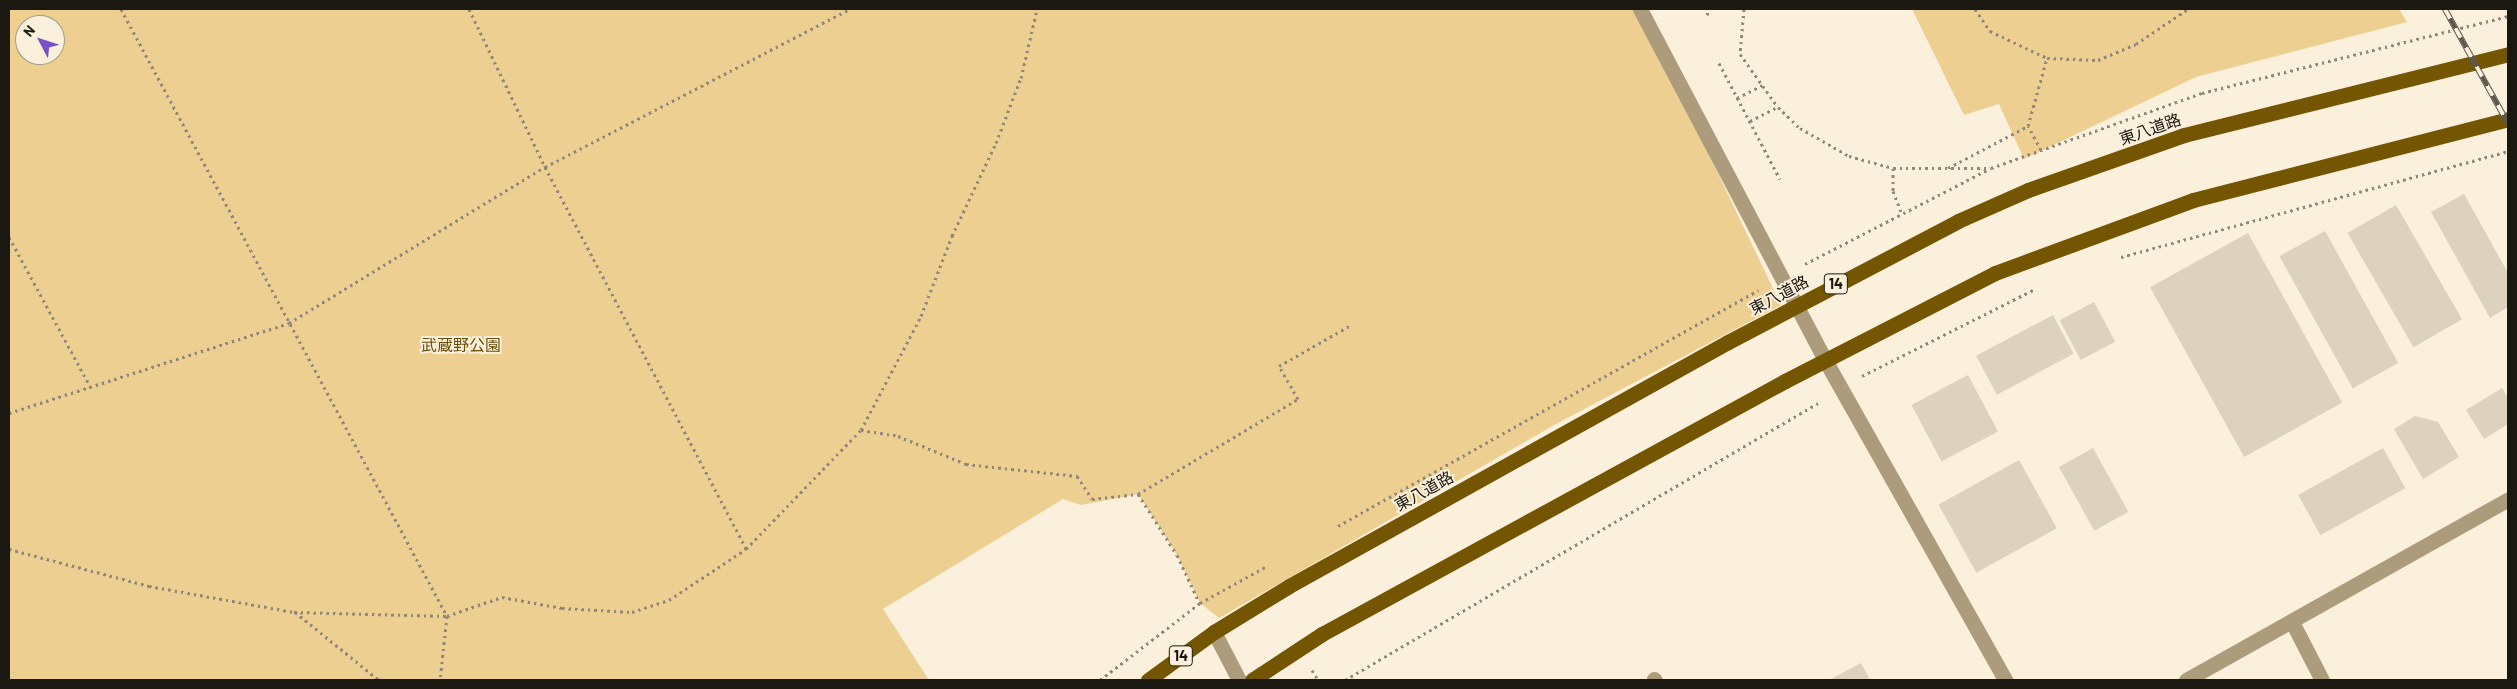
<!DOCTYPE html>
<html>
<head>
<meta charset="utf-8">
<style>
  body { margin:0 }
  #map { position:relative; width:2517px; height:689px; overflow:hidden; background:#faf0db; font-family:Barlow,"Noto Sans JP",sans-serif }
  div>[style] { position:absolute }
  .green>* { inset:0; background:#edcf91 }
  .building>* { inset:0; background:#dcd2bd; transform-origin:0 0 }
  .path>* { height:3px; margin-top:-1.5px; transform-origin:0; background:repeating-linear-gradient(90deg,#8f887a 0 2.5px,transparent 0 6.5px) }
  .lane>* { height:15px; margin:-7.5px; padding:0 7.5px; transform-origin:7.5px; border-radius:7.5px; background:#ad9c7b }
  .street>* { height:15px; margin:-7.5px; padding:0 7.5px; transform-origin:7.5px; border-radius:7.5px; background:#ad9c7b }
  .primary>* { height:15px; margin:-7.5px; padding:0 7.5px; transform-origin:7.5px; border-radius:7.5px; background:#745602 }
  .rail>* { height:5.5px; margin-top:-2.75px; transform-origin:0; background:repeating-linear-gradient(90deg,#faf0db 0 11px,#5d584d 0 22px); box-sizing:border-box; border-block:1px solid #5d584d }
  span { translate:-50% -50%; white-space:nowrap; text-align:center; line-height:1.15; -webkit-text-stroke:4px #faf0db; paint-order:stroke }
  .shield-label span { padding:1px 4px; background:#faf0db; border:1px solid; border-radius:4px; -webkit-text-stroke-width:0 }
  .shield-label { font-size:15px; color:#1b1811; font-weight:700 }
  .street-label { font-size:16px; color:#1b1811 }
  .park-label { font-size:16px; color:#694f0b }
  .frame { position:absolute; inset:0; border:10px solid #1b1811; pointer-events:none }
  .north { position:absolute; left:15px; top:15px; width:50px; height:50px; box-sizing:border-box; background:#faf0db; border:1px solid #a19a8a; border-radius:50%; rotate:310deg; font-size:14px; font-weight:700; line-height:20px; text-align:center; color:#1b1811 }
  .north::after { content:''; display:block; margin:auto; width:18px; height:22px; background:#7850c9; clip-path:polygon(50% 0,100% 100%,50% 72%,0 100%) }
</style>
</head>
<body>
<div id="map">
  <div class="green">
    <div style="clip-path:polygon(evenodd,9px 9px,1639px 9px,1781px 305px,1556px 424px,1219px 618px,1200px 603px,1177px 555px,1138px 494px,1081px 505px,1063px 499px,883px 609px,929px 680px,9px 680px,9px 9px,25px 25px,55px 25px,55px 55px,25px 55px,25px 25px)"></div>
    <div style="clip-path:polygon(1912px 9px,2399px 9px,2407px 22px,2196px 77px,2024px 159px,1999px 104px,1964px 115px)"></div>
  </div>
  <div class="building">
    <div style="clip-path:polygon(2464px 194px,2508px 273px,2508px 307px,2490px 318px,2431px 212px)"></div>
    <div style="left:2396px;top:205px;width:132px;height:56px;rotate:60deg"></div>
    <div style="left:2325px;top:231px;width:151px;height:52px;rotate:61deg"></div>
    <div style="left:2248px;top:233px;width:194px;height:112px;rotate:61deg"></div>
    <div style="left:2094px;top:302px;width:45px;height:39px;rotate:62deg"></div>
    <div style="left:2053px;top:315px;width:44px;height:87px;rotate:62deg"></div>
    <div style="left:1968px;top:375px;width:64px;height:64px;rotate:62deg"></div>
    <div style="clip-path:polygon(2502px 388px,2508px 398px,2508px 424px,2484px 439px,2466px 410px)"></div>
    <div style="clip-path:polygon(2415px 416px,2438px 422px,2459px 457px,2423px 479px,2394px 429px)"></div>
    <div style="left:2093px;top:448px;width:73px;height:39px;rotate:61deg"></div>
    <div style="left:2383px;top:448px;width:46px;height:97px;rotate:61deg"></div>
    <div style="left:2019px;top:460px;width:78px;height:92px;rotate:61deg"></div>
    <div style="clip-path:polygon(1861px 663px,1870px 680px,1829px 680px)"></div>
  </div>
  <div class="path">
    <div style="left:121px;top:9px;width:689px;rotate:61.76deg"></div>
    <div style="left:447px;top:616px;width:64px;rotate:96.2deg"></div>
    <div style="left:469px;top:9px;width:175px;rotate:64.3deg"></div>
    <div style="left:545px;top:167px;width:432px;rotate:62.2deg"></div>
    <div style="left:1744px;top:9px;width:45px;rotate:95.1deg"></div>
    <div style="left:1740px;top:54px;width:65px;rotate:54.4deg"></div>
    <div style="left:1778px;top:107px;width:30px;rotate:44deg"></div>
    <div style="left:1800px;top:128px;width:56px;rotate:29.7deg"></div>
    <div style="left:1849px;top:156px;width:46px;rotate:15.3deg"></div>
    <div style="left:1893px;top:168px;width:96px"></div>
    <div style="left:1975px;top:9px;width:27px;rotate:56deg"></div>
    <div style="left:1990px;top:31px;width:63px;rotate:25.3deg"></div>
    <div style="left:1707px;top:15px;width:6px;rotate:-72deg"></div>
    <div style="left:1719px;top:63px;width:131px;rotate:62.3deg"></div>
    <div style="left:1737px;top:98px;width:29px;rotate:-27deg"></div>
    <div style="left:1750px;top:121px;width:31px;rotate:-27deg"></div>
    <div style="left:2041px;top:150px;width:27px;rotate:-118deg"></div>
    <div style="left:2028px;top:126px;width:71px;rotate:-74.4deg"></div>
    <div style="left:2047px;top:58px;width:51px;rotate:2.2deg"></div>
    <div style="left:2098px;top:60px;width:41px;rotate:-22.8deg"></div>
    <div style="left:2136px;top:44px;width:63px;rotate:-33.9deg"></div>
    <div style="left:1893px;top:168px;width:23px;rotate:90deg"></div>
    <div style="left:1893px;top:191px;width:22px;rotate:69deg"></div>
    <div style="left:1948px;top:168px;width:90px;rotate:-27.7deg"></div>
    <div style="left:9px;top:237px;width:172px;rotate:61.5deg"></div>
    <div style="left:2121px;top:257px;width:401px;rotate:-15.3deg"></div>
    <div style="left:1805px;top:264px;width:209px;rotate:-27.3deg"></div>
    <div style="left:1991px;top:168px;width:224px;rotate:-19.6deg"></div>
    <div style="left:2202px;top:93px;width:316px;rotate:-14.1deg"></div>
    <div style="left:1862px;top:376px;width:194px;rotate:-26.7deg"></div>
    <div style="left:9px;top:413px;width:294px;rotate:-17.8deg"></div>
    <div style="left:289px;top:323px;width:300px;rotate:-31.4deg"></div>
    <div style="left:545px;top:167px;width:343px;rotate:-27.4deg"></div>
    <div style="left:861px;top:430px;width:129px;rotate:-62.2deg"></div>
    <div style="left:921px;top:316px;width:86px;rotate:-68.8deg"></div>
    <div style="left:952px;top:236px;width:103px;rotate:-64.7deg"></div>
    <div style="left:996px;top:143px;width:70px;rotate:-69deg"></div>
    <div style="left:1021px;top:78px;width:71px;rotate:-76.9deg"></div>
    <div style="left:1138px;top:494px;width:186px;rotate:-30.7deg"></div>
    <div style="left:1298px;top:399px;width:38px;rotate:-120deg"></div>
    <div style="left:1279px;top:366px;width:83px;rotate:-29.7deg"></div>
    <div style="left:1338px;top:526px;width:482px;rotate:-29.3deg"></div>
    <div style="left:9px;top:549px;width:145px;rotate:14.8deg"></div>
    <div style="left:149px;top:586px;width:147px;rotate:10.2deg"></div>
    <div style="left:294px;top:612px;width:153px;rotate:1.5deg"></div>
    <div style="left:447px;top:616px;width:58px;rotate:-19.1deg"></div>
    <div style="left:502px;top:597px;width:61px;rotate:10.4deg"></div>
    <div style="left:562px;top:608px;width:70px;rotate:3.3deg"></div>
    <div style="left:632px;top:612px;width:39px;rotate:-18deg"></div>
    <div style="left:669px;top:600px;width:92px;rotate:-33.5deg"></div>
    <div style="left:746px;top:549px;width:165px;rotate:-46deg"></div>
    <div style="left:861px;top:430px;width:37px;rotate:9deg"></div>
    <div style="left:898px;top:436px;width:74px;rotate:22.4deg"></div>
    <div style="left:966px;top:464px;width:112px;rotate:6.2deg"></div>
    <div style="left:1077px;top:476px;width:27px;rotate:57deg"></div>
    <div style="left:1092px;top:499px;width:46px;rotate:-6.2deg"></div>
    <div style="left:1138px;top:494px;width:72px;rotate:57.4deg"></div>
    <div style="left:1177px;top:555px;width:54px;rotate:64.9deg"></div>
    <div style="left:295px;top:612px;width:108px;rotate:39deg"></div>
    <div style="left:1312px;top:670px;width:12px;rotate:59deg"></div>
    <div style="left:1100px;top:680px;width:126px;rotate:-37.6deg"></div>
    <div style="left:1200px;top:603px;width:77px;rotate:-28.9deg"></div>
    <div style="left:1345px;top:680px;width:548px;rotate:-30.35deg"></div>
  </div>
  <div class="lane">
    <div style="left:1654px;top:679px;width:1px;rotate:45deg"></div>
  </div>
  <div class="street">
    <div style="left:1640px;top:9px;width:397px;rotate:62.2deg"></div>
    <div style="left:1825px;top:360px;width:367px;rotate:60.6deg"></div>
    <div style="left:2292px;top:622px;width:65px;rotate:62.7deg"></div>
    <div style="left:1214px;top:632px;width:54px;rotate:62.5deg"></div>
    <div style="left:2186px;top:680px;width:369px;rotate:-29.3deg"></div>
  </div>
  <div class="primary">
    <div style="left:1148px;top:680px;width:82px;rotate:-36deg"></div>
    <div style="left:1214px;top:632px;width:88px;rotate:-31.5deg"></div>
    <div style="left:1289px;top:586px;width:502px;rotate:-29.07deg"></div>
    <div style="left:1728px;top:342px;width:260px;rotate:-27.7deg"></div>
    <div style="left:1958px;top:221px;width:77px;rotate:-23.9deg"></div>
    <div style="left:2028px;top:190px;width:165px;rotate:-19.4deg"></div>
    <div style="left:2184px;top:135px;width:334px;rotate:-14deg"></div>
    <div style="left:1252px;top:680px;width:84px;rotate:-33.3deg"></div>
    <div style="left:1322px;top:634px;width:528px;rotate:-28.65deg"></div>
    <div style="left:1785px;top:381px;width:236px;rotate:-27.2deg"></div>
    <div style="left:1995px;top:273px;width:211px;rotate:-20.2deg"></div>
    <div style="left:2193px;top:200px;width:325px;rotate:-14.4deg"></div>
  </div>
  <div class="rail">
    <div style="left:2445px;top:9px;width:130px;rotate:61.1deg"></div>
  </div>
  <div class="shield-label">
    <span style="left:1836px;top:284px">14</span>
    <span style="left:1181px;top:656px">14</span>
  </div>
  <div class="street-label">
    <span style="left:2150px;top:129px;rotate:-19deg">東八道路</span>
    <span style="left:1779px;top:295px;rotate:-28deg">東八道路</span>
    <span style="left:1424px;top:491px;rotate:-29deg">東八道路</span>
  </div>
  <div class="park-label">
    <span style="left:461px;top:345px">武蔵野公園</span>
  </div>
  <div class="frame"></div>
  <div class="north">N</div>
</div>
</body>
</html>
